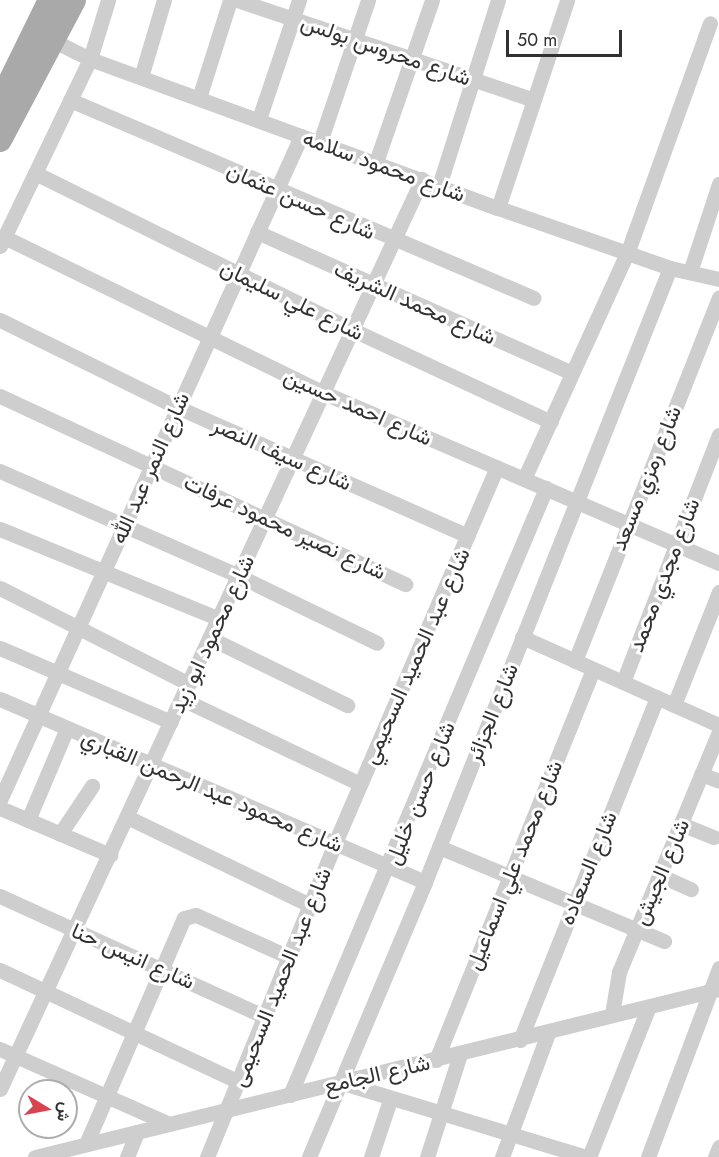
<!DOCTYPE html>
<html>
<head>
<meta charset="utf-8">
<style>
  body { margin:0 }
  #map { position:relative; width:719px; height:1157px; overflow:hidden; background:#fff; font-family:Jost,Vazirmatn,sans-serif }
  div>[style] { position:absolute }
  .street>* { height:15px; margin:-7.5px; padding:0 7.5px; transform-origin:7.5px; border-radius:7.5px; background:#cecece }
  .primary>* { height:24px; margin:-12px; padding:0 12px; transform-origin:12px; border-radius:12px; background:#a9a9a9 }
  span { translate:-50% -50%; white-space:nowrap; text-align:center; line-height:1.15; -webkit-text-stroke:6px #fff; paint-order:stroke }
  .street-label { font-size:22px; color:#313131 }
  .north { position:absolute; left:18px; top:1079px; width:60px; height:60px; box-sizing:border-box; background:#fff; border:2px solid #adadad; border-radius:50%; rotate:100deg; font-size:16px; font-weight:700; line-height:24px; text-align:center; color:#313131 }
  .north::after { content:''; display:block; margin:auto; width:21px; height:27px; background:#d8434f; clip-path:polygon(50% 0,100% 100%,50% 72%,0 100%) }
  .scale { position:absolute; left:506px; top:30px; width:116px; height:27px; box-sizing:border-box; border:3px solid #313131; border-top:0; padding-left:8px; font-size:18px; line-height:21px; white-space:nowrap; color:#313131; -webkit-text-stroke:4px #fff; paint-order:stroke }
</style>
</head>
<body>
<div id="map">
  <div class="street">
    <div style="left:237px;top:0;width:313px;rotate:18.6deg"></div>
    <div style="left:54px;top:41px;width:40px;rotate:26.6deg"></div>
    <div style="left:90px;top:59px;width:434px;rotate:20.1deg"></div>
    <div style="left:498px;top:208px;width:182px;rotate:19.2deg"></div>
    <div style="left:670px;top:268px;width:50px;rotate:12.7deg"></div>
    <div style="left:141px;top:77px;width:80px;rotate:-73.4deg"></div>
    <div style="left:199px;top:98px;width:103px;rotate:-72.4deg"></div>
    <div style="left:70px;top:100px;width:504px;rotate:23.11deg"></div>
    <div style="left:259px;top:119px;width:126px;rotate:-71.4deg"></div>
    <div style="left:320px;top:142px;width:150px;rotate:-71.3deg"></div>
    <div style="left:376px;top:162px;width:171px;rotate:-70.9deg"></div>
    <div style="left:35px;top:173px;width:355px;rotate:26.3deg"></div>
    <div style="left:353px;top:330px;width:218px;rotate:24.9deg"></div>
    <div style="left:439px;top:186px;width:195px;rotate:-72.4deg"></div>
    <div style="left:498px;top:208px;width:219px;rotate:-71.6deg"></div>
    <div style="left:257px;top:232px;width:345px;rotate:24.1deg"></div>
    <div style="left:4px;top:237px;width:356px;rotate:26deg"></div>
    <div style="left:324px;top:393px;width:430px;rotate:23.3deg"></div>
    <div style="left:0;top:246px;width:208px;rotate:-64.3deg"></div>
    <div style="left:90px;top:59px;width:62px;rotate:-73deg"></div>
    <div style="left:690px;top:272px;width:93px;rotate:-71.8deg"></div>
    <div style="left:0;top:320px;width:197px;rotate:26.2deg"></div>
    <div style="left:177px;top:407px;width:318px;rotate:23.9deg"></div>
    <div style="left:0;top:396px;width:447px;rotate:24.9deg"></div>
    <div style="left:0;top:471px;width:261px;rotate:23.7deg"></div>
    <div style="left:239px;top:576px;width:153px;rotate:25.9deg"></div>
    <div style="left:524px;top:479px;width:251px;rotate:-65.5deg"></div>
    <div style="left:628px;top:251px;width:242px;rotate:-70.2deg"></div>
    <div style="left:0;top:529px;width:237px;rotate:22.3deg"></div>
    <div style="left:0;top:588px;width:212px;rotate:26.9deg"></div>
    <div style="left:522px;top:637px;width:216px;rotate:24.1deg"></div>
    <div style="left:210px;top:638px;width:153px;rotate:26.1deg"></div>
    <div style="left:0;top:648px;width:186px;rotate:23.4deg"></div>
    <div style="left:575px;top:661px;width:391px;rotate:-68.4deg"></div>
    <div style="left:623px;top:682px;width:265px;rotate:-68.8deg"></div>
    <div style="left:0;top:699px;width:463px;rotate:23.3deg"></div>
    <div style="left:182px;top:699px;width:197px;rotate:25.5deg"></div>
    <div style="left:674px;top:705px;width:122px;rotate:-68.3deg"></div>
    <div style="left:701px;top:774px;width:19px;rotate:21deg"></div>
    <div style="left:0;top:800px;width:729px;rotate:-65.61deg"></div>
    <div style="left:0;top:808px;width:120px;rotate:23.1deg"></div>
    <div style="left:127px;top:817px;width:203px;rotate:25.7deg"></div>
    <div style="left:28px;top:820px;width:100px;rotate:-67deg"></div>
    <div style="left:681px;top:824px;width:35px;rotate:22deg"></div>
    <div style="left:60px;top:834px;width:58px;rotate:-56.3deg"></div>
    <div style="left:439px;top:847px;width:244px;rotate:22.7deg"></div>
    <div style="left:659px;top:875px;width:35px;rotate:24deg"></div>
    <div style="left:0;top:896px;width:291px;rotate:24.5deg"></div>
    <div style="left:0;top:970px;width:264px;rotate:25.1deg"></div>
    <div style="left:612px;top:1014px;width:43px;rotate:-80.5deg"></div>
    <div style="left:619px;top:972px;width:260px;rotate:-67.4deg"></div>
    <div style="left:520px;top:1040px;width:369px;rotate:-68.2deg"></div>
    <div style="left:0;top:1049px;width:185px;rotate:23.9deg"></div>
    <div style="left:436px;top:1060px;width:421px;rotate:-68.1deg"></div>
    <div style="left:343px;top:1083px;width:254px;rotate:16.9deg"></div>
    <div style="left:0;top:1089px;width:1003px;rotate:-65.12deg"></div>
    <div style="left:290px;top:1095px;width:659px;rotate:-67.13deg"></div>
    <div style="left:86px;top:1144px;width:246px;rotate:-66.6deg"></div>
    <div style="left:184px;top:918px;width:12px;rotate:-14deg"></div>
    <div style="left:196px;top:915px;width:102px;rotate:24.3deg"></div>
    <div style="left:35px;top:1157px;width:704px;rotate:-13.8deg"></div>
    <div style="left:127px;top:1157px;width:27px;rotate:-68deg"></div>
    <div style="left:207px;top:1157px;width:339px;rotate:-67.8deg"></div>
    <div style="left:335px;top:843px;width:409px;rotate:-66.7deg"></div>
    <div style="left:309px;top:1157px;width:298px;rotate:-67.1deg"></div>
    <div style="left:425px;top:882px;width:661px;rotate:-68.25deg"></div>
    <div style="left:371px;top:1157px;width:60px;rotate:-71.6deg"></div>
    <div style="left:427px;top:1157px;width:108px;rotate:-72.2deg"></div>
    <div style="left:502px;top:1157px;width:132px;rotate:-69.6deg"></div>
    <div style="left:589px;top:1157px;width:162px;rotate:-68.3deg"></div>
    <div style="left:648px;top:1157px;width:202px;rotate:-69.4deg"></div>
    <div style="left:715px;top:1157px;width:11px;rotate:-68deg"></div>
  </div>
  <div class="primary">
    <div style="left:0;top:102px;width:114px;rotate:-63.9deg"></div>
    <div style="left:0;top:140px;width:158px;rotate:-62.1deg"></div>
  </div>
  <div class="street-label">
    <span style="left:386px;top:50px;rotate:19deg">شارع محروس بولس</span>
    <span style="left:384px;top:166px;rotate:20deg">شارع محمود سلامه</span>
    <span style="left:301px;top:201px;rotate:24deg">شارع حسن عثمان</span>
    <span style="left:292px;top:300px;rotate:26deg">شارع علي سليمان</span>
    <span style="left:415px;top:303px;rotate:24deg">شارع محمد الشريف</span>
    <span style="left:358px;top:407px;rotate:24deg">شارع احمد حسين</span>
    <span style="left:282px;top:454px;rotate:24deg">شارع سيف النصر</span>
    <span style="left:150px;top:468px;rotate:-66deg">شارع النمر عبد الله</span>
    <span style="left:646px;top:478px;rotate:-68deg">شارع رمزي مسعد</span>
    <span style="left:285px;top:527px;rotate:25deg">شارع نصير محمود عرفات</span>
    <span style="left:664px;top:575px;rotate:-69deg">شارع مجدي محمد</span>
    <span style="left:212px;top:634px;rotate:-65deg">شارع محمود ابو زيد</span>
    <span style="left:416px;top:656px;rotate:-66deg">شارع عبد الحميد السحيمي</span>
    <span style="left:492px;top:713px;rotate:-68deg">شارع الجزائر</span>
    <span style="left:212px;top:791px;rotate:23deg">شارع محمود عبد الرحمن القباري</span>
    <span style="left:420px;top:793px;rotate:-68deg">شارع حسن خليل</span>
    <span style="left:514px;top:865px;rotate:-68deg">شارع محمد علي اسماعيل</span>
    <span style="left:588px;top:868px;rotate:-68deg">شارع السعاده</span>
    <span style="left:661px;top:872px;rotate:-67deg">شارع الجيش</span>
    <span style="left:133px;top:956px;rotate:24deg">شارع انيس حنا</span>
    <span style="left:281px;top:977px;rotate:-68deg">شارع عبد الحميد السحيمى</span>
    <span style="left:377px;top:1074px;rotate:-13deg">شارع الجامع</span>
  </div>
  <div class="north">ش</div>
  <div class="scale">50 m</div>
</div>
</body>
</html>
